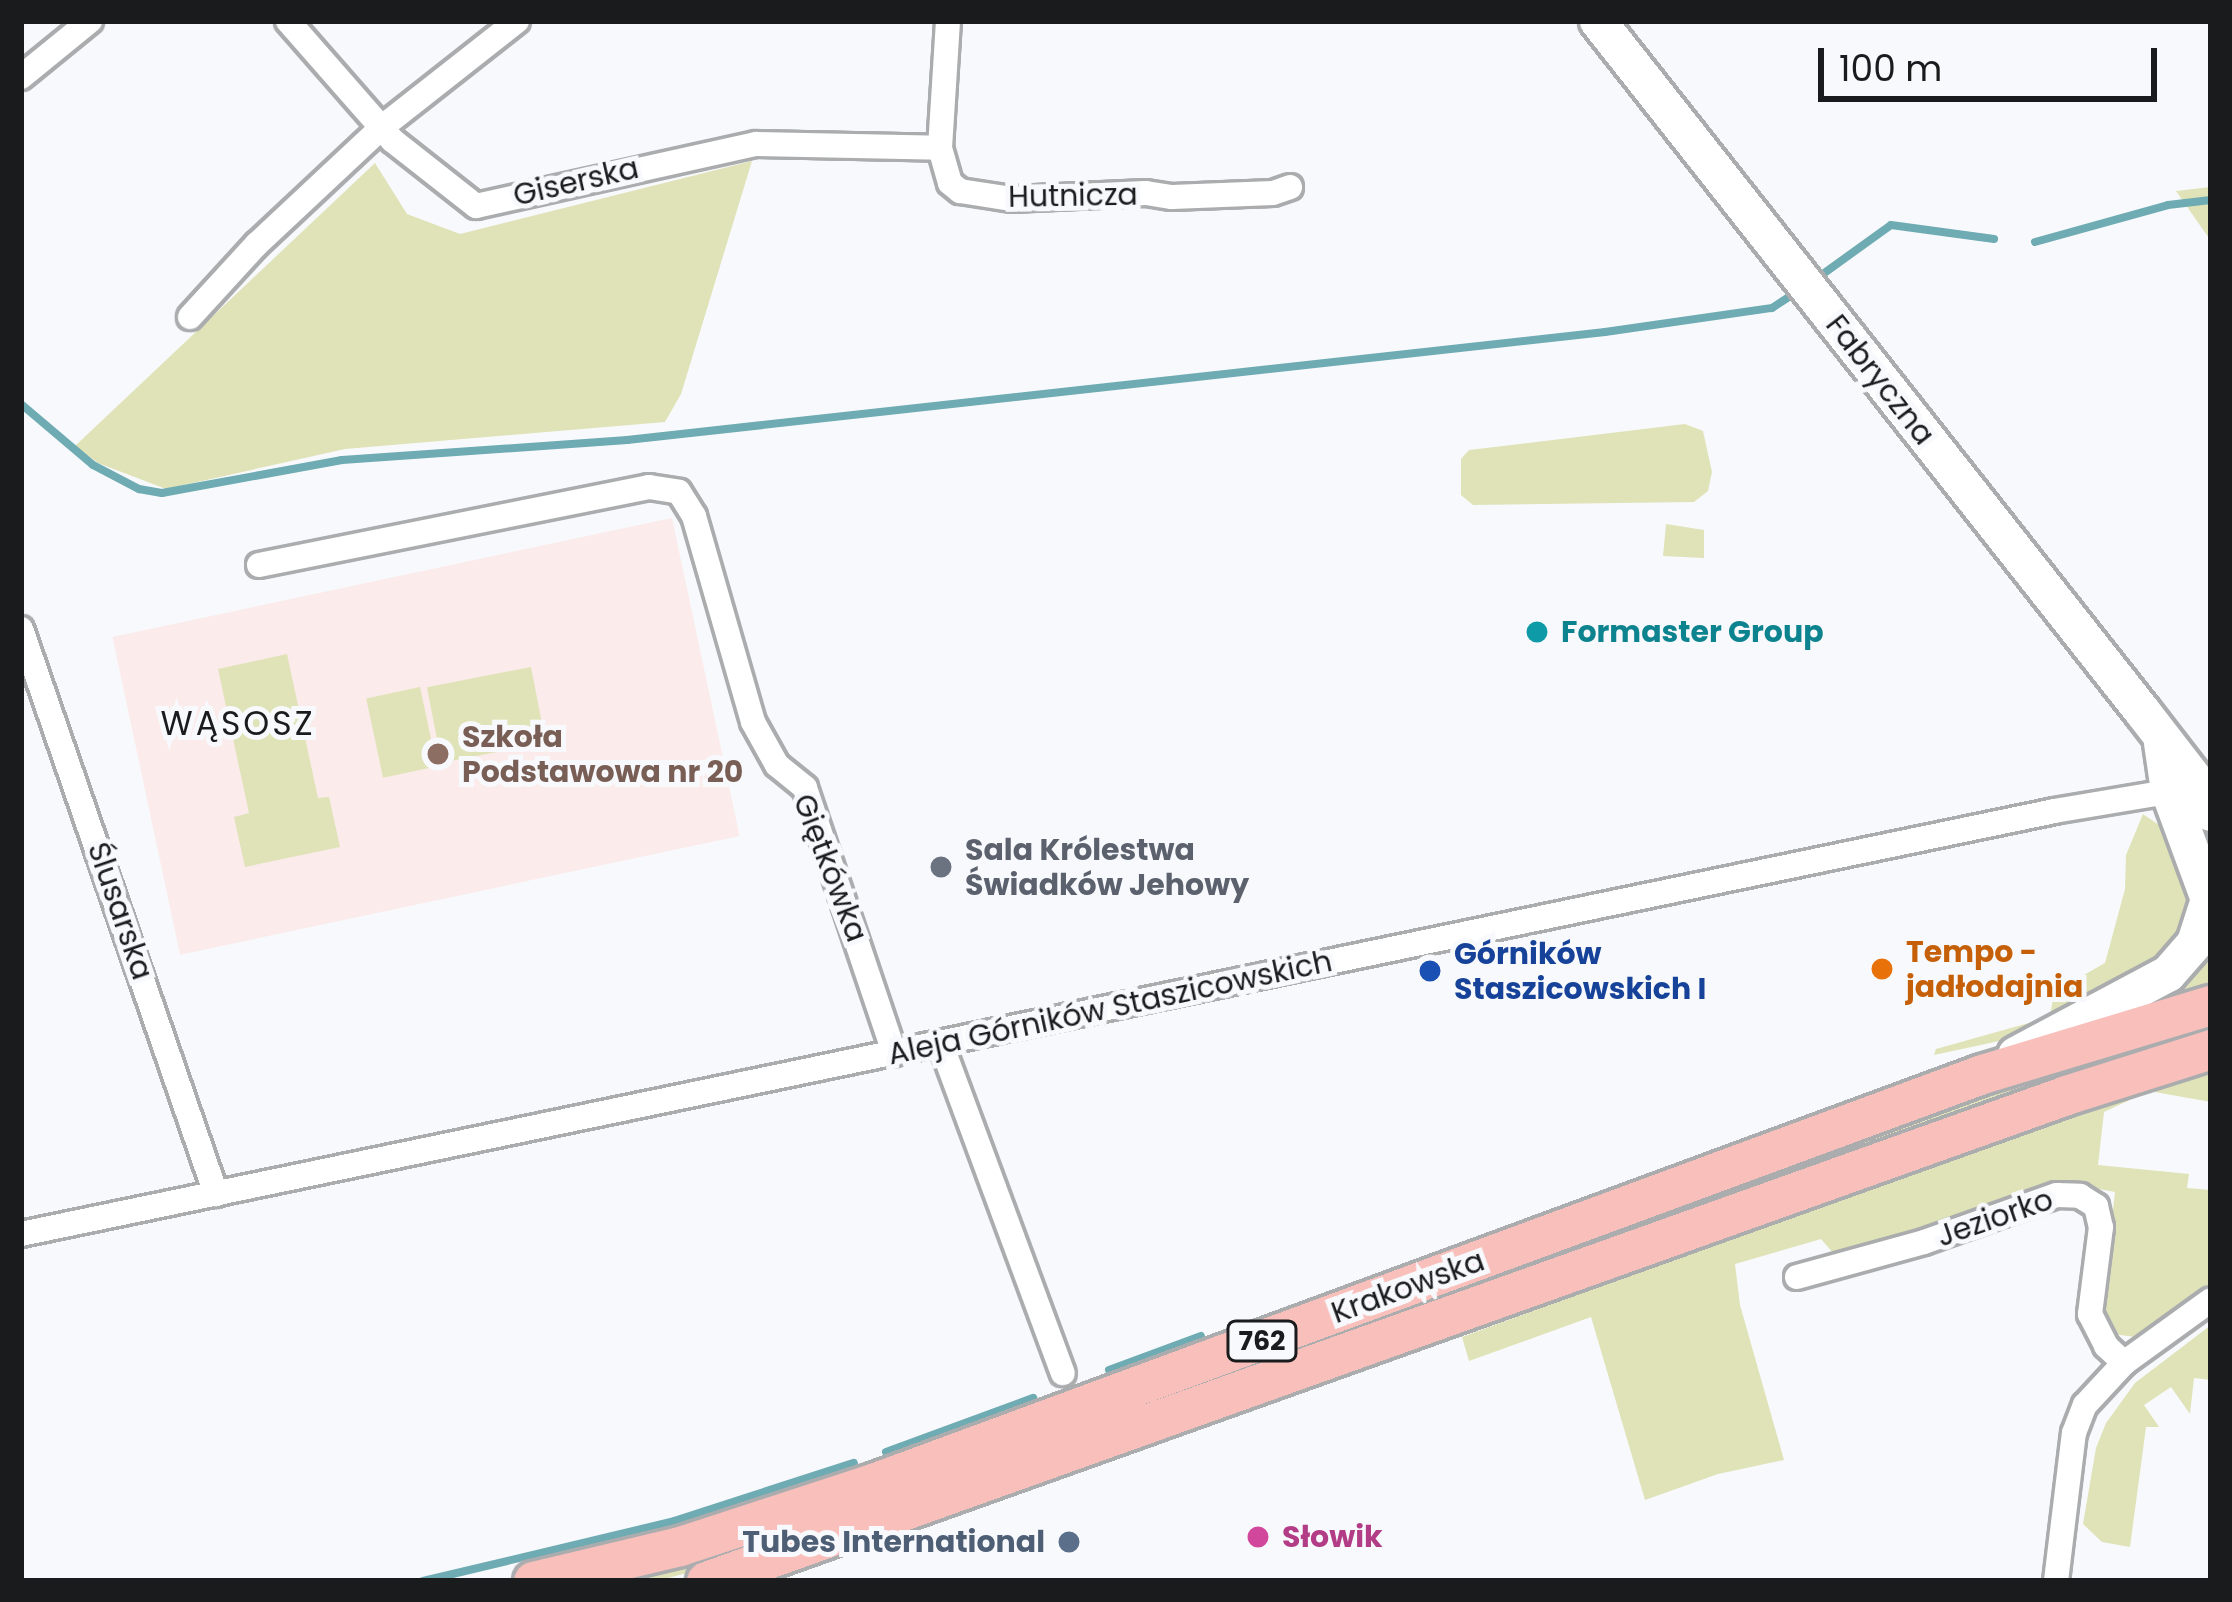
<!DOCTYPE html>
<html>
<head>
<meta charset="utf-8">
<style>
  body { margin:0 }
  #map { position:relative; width:2232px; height:1602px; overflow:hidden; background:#f8f9fc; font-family:Poppins,sans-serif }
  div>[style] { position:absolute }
  .education>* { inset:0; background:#fbebea; transform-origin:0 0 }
  .green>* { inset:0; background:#dfe3b7; transform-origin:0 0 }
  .stream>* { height:8px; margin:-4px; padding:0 4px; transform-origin:4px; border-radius:4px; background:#6eabb3 }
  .roads { filter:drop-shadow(3px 0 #aaacae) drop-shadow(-3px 0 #aaacae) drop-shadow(0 3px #aaacae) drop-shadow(0 -3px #aaacae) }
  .street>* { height:24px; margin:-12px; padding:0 12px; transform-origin:12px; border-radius:12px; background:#fff }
  .secondary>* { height:36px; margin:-18px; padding:0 18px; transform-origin:18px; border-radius:18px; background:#fff }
  .primary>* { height:39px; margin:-19.5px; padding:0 19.5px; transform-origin:19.5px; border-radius:19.5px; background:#f8bfbb }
  .dots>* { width:33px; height:33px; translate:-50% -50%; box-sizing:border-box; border:6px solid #f8f9fc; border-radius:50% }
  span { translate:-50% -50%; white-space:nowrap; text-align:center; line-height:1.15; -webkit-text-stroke:10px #f8f9fc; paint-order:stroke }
  .shield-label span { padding:3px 9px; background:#f8f9fc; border:3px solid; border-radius:9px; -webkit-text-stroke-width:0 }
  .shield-label { font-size:27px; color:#1a1b1c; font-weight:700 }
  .street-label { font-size:30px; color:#1a1b1c }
  .culture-label { font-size:30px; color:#0d838f; font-weight:700 }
  .left { translate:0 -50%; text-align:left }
  .education-label { font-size:30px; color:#785e54; font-weight:700 }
  .worship-label { font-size:30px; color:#5b616d; font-weight:700 }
  .food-label { font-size:30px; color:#c56008; font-weight:700 }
  .transit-label { font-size:30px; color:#164399; font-weight:700 }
  .hotel-label { font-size:30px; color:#b23c85; font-weight:700 }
  .service-label { font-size:30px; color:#4e5e75; font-weight:700 }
  .right { translate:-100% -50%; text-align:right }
  .neighbourhood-label { font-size:33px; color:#1a1b1c; letter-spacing:3px }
  .frame { position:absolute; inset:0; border:24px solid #1a1b1c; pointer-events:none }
  .scale { position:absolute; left:1818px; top:48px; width:339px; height:54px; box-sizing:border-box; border:6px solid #1a1b1c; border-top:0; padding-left:15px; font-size:36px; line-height:42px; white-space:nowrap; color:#1a1b1c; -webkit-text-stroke:9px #f8f9fc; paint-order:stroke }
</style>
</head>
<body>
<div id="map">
  <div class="education">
    <div style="left:672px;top:518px;width:325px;height:572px;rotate:78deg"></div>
  </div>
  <div class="green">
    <div style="clip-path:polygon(752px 161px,681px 394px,665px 422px,345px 449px,166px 489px,98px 463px,75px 446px,375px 163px,407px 214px,460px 234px)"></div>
    <div style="clip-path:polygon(2211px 187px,2211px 241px,2176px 191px)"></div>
    <div style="clip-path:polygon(1685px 424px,1703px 431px,1712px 472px,1708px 491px,1694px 502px,1473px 505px,1461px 495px,1461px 459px,1469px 450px)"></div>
    <div style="clip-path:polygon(1666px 524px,1704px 530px,1704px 558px,1663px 556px)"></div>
    <div style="clip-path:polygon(287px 654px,318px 798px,329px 797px,340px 847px,245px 867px,234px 817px,249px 813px,218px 669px)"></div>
    <div style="left:531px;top:667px;width:77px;height:106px;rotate:79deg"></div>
    <div style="left:420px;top:687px;width:81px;height:55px;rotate:78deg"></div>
    <div style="clip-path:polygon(2143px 814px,2169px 832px,2195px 907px,2166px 964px,2032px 1034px,1934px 1055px,1936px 1049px,2050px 1017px,2054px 992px,2105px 963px,2125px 889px,2126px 855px)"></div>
    <div style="clip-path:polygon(2211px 942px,2211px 989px,2153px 1004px,2155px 1001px)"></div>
    <div style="clip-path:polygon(2070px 1058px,2054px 1072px,1968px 1111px,713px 1566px,657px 1581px,594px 1581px)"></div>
    <div style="clip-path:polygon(2211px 1062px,2211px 1102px,2149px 1091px,2104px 1112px,2098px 1165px,2189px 1174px,2187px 1188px,2211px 1190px,2211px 1283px,2135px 1337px,2113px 1334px,2102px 1309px,2115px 1192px,2073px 1184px,1834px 1254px,1821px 1239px,1735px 1264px,1740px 1305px,1784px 1460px,1718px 1474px,1645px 1500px,1591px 1317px,1469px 1361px,1462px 1337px)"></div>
    <div style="clip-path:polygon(2211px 1325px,2211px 1380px,2194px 1378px,2190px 1414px,2171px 1387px,2144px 1405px,2159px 1427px,2146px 1427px,2130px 1547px,2102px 1542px,2083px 1524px,2096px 1448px,2106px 1423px,2135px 1383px)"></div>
  </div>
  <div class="stream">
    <div style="left:2035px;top:242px;width:138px;rotate:-15.5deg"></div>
    <div style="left:2168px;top:205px;width:43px;rotate:-6.6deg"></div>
    <div style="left:1816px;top:279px;width:92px;rotate:-35.8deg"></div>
    <div style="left:1891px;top:225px;width:104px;rotate:7.7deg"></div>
    <div style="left:21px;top:404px;width:94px;rotate:40.3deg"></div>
    <div style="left:93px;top:465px;width:52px;rotate:27.6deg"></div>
    <div style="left:139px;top:489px;width:23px;rotate:10deg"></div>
    <div style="left:162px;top:493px;width:183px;rotate:-10.4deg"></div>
    <div style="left:342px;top:460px;width:286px;rotate:-4deg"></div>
    <div style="left:627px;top:440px;width:984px;rotate:-6.3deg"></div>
    <div style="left:1605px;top:332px;width:169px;rotate:-8.2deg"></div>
    <div style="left:1772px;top:308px;width:31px;rotate:-33deg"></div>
    <div style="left:1109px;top:1370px;width:98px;rotate:-20.3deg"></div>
    <div style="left:886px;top:1452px;width:157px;rotate:-20.2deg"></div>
    <div style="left:423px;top:1581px;width:258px;rotate:-13.4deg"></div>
    <div style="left:674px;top:1521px;width:189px;rotate:-17.9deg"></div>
  </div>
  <div class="roads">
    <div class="street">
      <div style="left:288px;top:21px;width:158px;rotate:48.8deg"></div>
      <div style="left:392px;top:140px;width:107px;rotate:38.2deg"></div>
      <div style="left:476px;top:206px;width:287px;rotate:-12.5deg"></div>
      <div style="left:756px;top:144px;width:184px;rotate:1.2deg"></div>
      <div style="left:948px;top:21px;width:127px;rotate:93.6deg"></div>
      <div style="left:940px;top:148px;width:36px;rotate:74deg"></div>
      <div style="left:950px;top:183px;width:13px;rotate:39deg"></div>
      <div style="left:960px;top:191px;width:53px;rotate:8.7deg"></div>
      <div style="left:1012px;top:199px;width:134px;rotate:-2.6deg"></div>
      <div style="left:1146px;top:193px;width:26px;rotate:9deg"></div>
      <div style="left:1172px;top:197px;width:101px;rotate:-2.3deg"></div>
      <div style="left:1273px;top:193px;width:18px;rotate:-19deg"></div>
      <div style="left:21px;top:77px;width:89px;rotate:-39.1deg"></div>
      <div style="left:190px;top:317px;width:99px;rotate:-47.5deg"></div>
      <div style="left:257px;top:244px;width:170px;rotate:-43.1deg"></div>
      <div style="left:381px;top:128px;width:173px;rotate:-38.2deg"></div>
      <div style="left:259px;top:565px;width:398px;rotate:-11.3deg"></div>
      <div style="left:649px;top:487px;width:30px;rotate:9deg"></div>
      <div style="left:679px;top:492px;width:28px;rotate:58deg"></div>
      <div style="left:694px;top:516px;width:214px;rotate:74deg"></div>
      <div style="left:753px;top:722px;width:49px;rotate:60.8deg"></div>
      <div style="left:777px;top:765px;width:36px;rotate:39deg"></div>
      <div style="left:805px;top:788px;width:280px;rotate:71.4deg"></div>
      <div style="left:21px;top:629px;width:598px;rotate:70.96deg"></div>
      <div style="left:941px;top:1044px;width:351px;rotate:69.7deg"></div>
      <div style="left:21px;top:1234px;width:2077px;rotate:-11.75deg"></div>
      <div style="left:2054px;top:811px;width:128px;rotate:-9.5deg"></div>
      <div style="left:1797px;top:1277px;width:132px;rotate:-15.4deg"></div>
      <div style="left:1924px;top:1242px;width:141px;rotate:-19.5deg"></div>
      <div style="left:2057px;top:1195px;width:23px;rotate:2deg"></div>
      <div style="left:2080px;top:1196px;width:19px;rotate:32deg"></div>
      <div style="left:2096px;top:1206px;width:22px;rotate:77deg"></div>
      <div style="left:2101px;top:1227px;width:88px;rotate:97.2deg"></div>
      <div style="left:2090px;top:1314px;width:36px;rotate:63deg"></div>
      <div style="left:2106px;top:1346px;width:25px;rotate:43deg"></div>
      <div style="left:2056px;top:1581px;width:149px;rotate:-83.1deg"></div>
      <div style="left:2074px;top:1433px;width:30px;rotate:-69deg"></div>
      <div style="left:2085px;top:1405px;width:57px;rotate:-47.1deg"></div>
      <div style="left:2124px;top:1363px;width:107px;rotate:-35.9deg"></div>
    </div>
    <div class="secondary">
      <div style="left:1598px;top:21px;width:879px;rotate:51.75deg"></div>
      <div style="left:2142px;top:711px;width:95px;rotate:52.3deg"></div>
      <div style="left:2200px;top:786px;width:29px;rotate:68deg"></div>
      <div style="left:2162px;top:743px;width:49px;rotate:81.7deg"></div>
      <div style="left:2169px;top:791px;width:121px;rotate:69.8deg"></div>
      <div style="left:2016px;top:1055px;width:172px;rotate:-28.1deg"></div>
      <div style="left:2168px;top:974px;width:41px;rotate:-48.9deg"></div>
      <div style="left:2195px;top:943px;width:46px;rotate:-72.3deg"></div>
    </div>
    <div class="primary">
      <div style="left:533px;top:1581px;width:151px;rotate:-13.4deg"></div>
      <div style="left:680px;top:1546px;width:200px;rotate:-18.1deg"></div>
      <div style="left:870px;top:1484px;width:1185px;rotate:-20.24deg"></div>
      <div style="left:1982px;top:1074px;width:239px;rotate:-16.8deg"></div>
      <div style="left:706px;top:1581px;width:1444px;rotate:-19.66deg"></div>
      <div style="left:2066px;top:1095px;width:152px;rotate:-17.6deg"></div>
    </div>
  </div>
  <div class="dots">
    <div style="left:1537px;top:632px;background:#0f9aa8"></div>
    <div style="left:438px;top:754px;background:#8d6e63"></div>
    <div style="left:941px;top:867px;background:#6b7280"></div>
    <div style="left:1882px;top:969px;background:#e8710a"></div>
    <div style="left:1430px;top:971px;background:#1a4fb4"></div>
    <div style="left:1258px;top:1537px;background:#d1479c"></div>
    <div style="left:1069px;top:1542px;background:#5c6f8a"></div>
  </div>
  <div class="shield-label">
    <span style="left:1262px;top:1341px">762</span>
  </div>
  <div class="street-label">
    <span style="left:576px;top:182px;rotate:-13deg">Giserska</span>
    <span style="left:1073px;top:196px;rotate:-1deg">Hutnicza</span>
    <span style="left:1880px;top:380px;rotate:52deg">Fabryczna</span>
    <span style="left:830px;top:868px;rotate:69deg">Giętkówka</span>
    <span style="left:120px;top:911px;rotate:71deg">Ślusarska</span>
    <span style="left:1110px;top:1008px;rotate:-12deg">Aleja Górników Staszicowskich</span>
    <span style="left:1995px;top:1218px;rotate:-19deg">Jeziorko</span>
    <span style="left:1408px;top:1287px;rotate:-20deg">Krakowska</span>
  </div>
  <div class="culture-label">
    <span class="left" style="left:1561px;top:632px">Formaster Group</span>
  </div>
  <div class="education-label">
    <span class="left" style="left:462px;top:754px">Szkoła<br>Podstawowa nr 20</span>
  </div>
  <div class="worship-label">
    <span class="left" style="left:965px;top:867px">Sala Królestwa<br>Świadków Jehowy</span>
  </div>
  <div class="food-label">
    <span class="left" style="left:1906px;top:969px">Tempo -<br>jadłodajnia</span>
  </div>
  <div class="transit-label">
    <span class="left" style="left:1454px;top:971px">Górników<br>Staszicowskich I</span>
  </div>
  <div class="hotel-label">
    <span class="left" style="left:1282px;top:1537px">Słowik</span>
  </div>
  <div class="service-label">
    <span class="right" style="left:1045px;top:1542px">Tubes International</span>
  </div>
  <div class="neighbourhood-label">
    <span style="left:238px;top:724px">WĄSOSZ</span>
  </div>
  <div class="frame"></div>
  <div class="scale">100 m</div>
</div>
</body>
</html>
